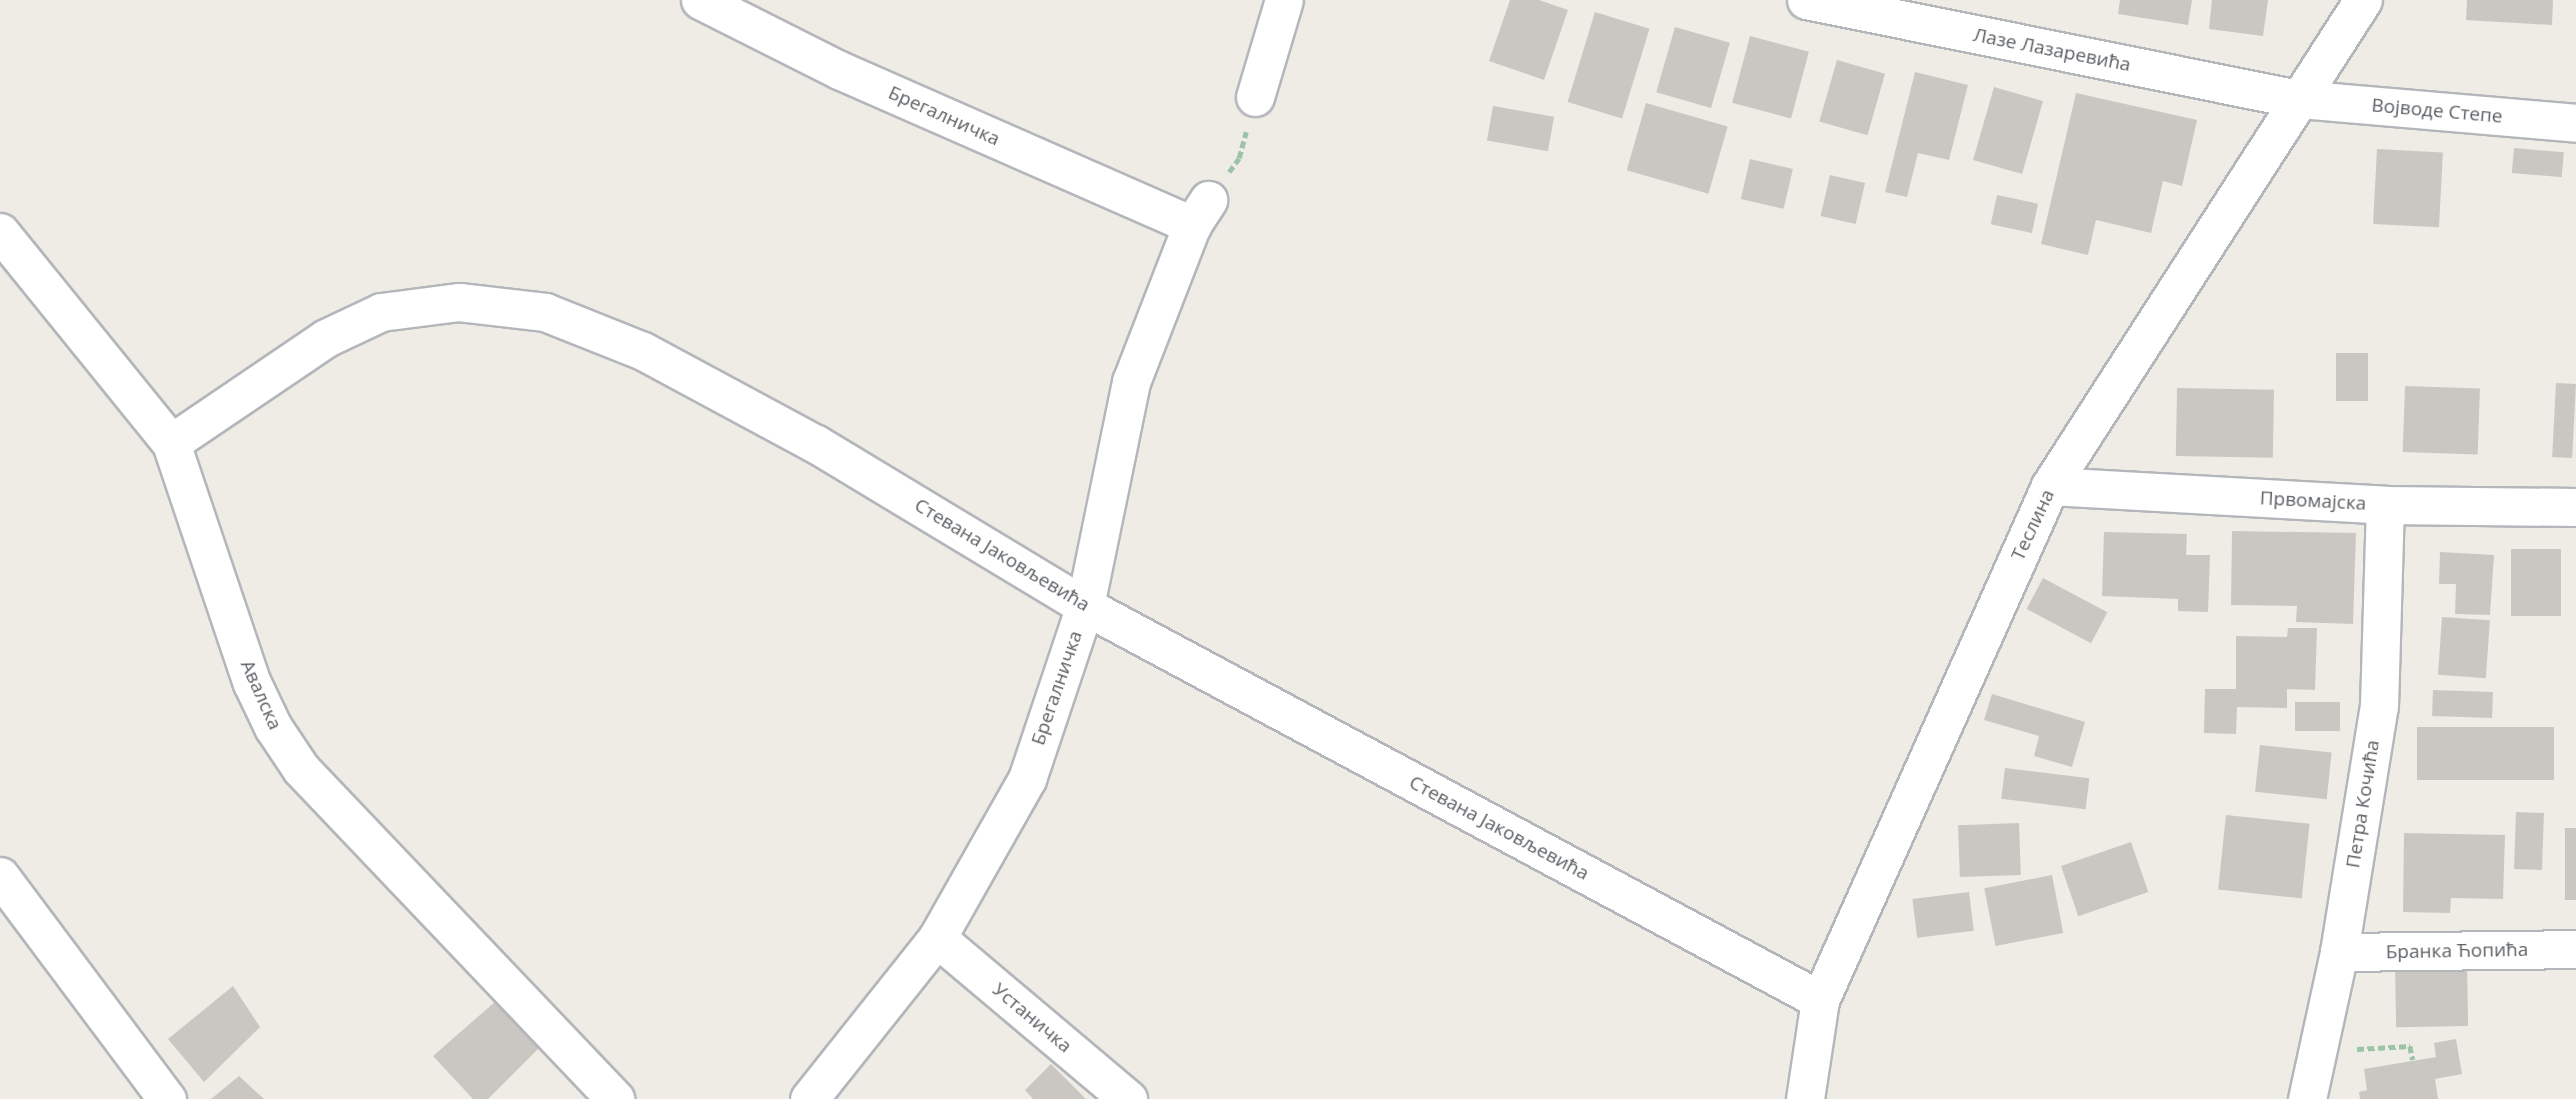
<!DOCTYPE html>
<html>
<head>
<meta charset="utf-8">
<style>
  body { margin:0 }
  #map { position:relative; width:2576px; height:1099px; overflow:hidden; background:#efece6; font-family:"Open Sans",sans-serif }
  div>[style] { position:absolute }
  .building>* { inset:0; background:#cac7c2; transform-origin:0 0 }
  .path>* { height:4.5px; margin-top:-2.25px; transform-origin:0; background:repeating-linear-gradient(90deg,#9bc3a6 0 7px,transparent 0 10.5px) }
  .roads { filter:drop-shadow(2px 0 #b3b6ba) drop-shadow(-2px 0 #b3b6ba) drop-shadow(0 2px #b3b6ba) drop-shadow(0 -2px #b3b6ba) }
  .minor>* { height:37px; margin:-18.5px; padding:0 18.5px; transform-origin:18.5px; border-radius:18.5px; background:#fff }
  span { translate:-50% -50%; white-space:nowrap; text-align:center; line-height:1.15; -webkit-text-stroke:5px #fff; paint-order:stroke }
  .street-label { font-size:19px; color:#5d6165 }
</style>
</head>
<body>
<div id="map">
  <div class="building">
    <div style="clip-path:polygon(1510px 0,1539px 0,1568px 10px,1544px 80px,1489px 61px)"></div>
    <div style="clip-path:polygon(2120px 0,2192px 0,2188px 25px,2118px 14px)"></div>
    <div style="clip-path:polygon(2212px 0,2268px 0,2263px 36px,2209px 29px)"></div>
    <div style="clip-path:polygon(2467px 0,2553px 0,2552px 25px,2466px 20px)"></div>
    <div style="left:1595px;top:12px;width:57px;height:94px;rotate:17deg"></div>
    <div style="left:1675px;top:27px;width:57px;height:68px;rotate:16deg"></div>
    <div style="left:1750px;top:36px;width:61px;height:69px;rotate:15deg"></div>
    <div style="left:1837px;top:60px;width:50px;height:64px;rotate:16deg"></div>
    <div style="clip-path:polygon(1915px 72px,1968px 85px,1949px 160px,1918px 153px,1907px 197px,1885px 192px)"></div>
    <div style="left:1994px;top:87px;width:51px;height:76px;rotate:16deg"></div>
    <div style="clip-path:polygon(2076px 93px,2197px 120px,2182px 186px,2163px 181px,2151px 233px,2096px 220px,2088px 255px,2041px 244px)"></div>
    <div style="left:1646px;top:103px;width:85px;height:70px;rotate:16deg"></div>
    <div style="left:1493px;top:106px;width:62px;height:35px;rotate:10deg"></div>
    <div style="left:2514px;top:148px;width:50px;height:25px;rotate:5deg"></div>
    <div style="left:2377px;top:149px;width:66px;height:75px;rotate:3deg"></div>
    <div style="left:1750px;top:159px;width:44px;height:41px;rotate:13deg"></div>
    <div style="left:1830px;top:175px;width:36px;height:42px;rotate:13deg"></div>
    <div style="left:1997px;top:195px;width:42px;height:30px;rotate:12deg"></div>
    <div style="left:2336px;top:353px;width:32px;height:48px"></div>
    <div style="left:2556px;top:383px;width:20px;height:74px;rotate:3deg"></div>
    <div style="left:2405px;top:386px;width:75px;height:66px;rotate:2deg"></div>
    <div style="left:2177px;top:388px;width:97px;height:68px;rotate:1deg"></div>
    <div style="clip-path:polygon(2232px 531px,2356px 533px,2353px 624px,2296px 622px,2297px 606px,2231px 605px)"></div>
    <div style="clip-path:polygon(2104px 532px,2187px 534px,2186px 555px,2210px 555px,2208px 612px,2178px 611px,2178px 599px,2102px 596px)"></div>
    <div style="left:2511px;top:549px;width:50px;height:67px"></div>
    <div style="clip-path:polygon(2440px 552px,2494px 555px,2490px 615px,2455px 614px,2456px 584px,2439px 584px)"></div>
    <div style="left:2043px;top:578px;width:73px;height:35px;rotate:28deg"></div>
    <div style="left:2442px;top:617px;width:48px;height:58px;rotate:4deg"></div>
    <div style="clip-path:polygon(2288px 628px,2317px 628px,2315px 690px,2287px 689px,2287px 708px,2237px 707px,2236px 734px,2204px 733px,2205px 689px,2236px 689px,2236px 636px,2287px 637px)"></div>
    <div style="left:2433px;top:690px;width:60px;height:26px;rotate:2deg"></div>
    <div style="clip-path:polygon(1992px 694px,2085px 722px,2072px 767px,2034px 756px,2039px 736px,1984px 720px)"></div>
    <div style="left:2295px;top:702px;width:45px;height:29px"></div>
    <div style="left:2417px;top:727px;width:137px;height:53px"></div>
    <div style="left:2260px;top:745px;width:72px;height:47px;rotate:6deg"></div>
    <div style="left:2005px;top:768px;width:85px;height:31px;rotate:7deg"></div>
    <div style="left:2516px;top:812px;width:28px;height:57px;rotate:2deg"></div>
    <div style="left:2226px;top:815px;width:84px;height:75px;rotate:6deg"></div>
    <div style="left:2019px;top:823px;width:52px;height:61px;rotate:88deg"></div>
    <div style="left:2565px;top:828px;width:11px;height:72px"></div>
    <div style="clip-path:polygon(2404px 833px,2505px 835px,2503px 899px,2451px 898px,2450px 913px,2403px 912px)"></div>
    <div style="left:2131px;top:842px;width:53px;height:74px;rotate:71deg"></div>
    <div style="left:2052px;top:875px;width:59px;height:69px;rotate:79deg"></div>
    <div style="left:1969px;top:892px;width:39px;height:57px;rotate:83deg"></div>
    <div style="left:2467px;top:961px;width:65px;height:72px;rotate:89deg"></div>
    <div style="clip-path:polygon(233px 986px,260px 1027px,204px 1082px,168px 1039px)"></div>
    <div style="clip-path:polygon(496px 1001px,539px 1048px,488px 1099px,473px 1099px,433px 1056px)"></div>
    <div style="clip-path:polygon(2456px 1039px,2462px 1074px,2435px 1079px,2438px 1099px,2360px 1099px,2359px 1092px,2367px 1090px,2364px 1069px,2436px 1057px,2434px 1043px)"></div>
    <div style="clip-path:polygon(1051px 1064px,1086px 1099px,1033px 1099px,1025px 1090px)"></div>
    <div style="clip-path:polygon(239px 1076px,264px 1099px,211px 1099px)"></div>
  </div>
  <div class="path">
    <div style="left:1229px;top:172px;width:17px;rotate:-54deg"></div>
    <div style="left:1239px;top:158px;width:27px;rotate:-75deg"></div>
    <div style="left:2357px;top:1049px;width:53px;rotate:-3.2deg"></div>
    <div style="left:2410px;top:1046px;width:14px;rotate:78deg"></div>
  </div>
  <div class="roads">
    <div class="minor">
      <div style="left:700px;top:0;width:156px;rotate:26.7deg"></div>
      <div style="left:839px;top:70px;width:386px;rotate:23.7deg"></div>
      <div style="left:1806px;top:0;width:502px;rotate:11.38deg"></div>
      <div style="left:2298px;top:99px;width:279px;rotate:4.9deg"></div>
      <div style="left:1255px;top:97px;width:101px;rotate:-73.4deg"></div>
      <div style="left:0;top:232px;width:272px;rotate:51deg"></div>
      <div style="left:171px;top:443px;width:253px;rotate:71.4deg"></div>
      <div style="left:252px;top:683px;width:49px;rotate:64.5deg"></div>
      <div style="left:273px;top:727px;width:50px;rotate:56.3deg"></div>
      <div style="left:301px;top:769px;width:456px;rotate:46.4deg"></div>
      <div style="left:171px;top:443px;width:187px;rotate:-34.1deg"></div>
      <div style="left:326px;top:338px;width:61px;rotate:-25.3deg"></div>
      <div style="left:381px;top:312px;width:79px;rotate:-7.3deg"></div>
      <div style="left:459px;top:302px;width:87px;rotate:6.6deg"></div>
      <div style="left:545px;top:312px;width:105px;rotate:21.7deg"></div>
      <div style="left:643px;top:351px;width:196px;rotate:28.3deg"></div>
      <div style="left:816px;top:444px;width:314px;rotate:31.1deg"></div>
      <div style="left:1085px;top:606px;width:834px;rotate:28.19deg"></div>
      <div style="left:2050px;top:486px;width:336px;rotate:3.2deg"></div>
      <div style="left:2385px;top:505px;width:191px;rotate:0.6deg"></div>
      <div style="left:0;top:876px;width:279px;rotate:53.2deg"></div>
      <div style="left:937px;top:938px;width:250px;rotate:40.1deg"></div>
      <div style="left:2339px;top:952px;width:237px;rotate:-0.7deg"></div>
      <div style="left:809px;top:1099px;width:206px;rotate:-51.5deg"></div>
      <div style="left:937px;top:938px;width:183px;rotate:-60.5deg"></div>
      <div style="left:1027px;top:779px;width:182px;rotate:-71.5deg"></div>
      <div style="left:1085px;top:606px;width:229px;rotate:-78.4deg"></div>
      <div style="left:1131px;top:382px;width:168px;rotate:-68.8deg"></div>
      <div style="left:1192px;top:225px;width:30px;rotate:-57deg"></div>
      <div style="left:1805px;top:1099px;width:100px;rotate:-81.4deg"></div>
      <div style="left:1820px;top:1000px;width:563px;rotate:-65.89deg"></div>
      <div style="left:2050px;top:486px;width:578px;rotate:-57.22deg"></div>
      <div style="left:2307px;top:1099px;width:150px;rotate:-77.7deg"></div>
      <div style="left:2339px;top:952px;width:249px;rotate:-80.8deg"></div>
      <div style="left:2379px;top:706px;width:201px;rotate:-88.3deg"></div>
    </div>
  </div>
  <div class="street-label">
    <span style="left:2052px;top:50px;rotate:11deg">Лазе Лазаревића</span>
    <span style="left:2437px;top:111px;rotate:5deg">Војводе Степе</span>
    <span style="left:944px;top:116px;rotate:24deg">Брегалничка</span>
    <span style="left:2313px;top:501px;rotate:3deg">Првомајска</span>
    <span style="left:2033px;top:525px;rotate:-65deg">Теслина</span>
    <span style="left:1002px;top:555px;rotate:31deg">Стевана Јаковљевића</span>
    <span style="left:1057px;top:688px;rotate:-71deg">Брегалничка</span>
    <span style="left:261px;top:695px;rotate:66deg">Авалска</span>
    <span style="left:2363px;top:804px;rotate:-81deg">Петра Кочића</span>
    <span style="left:1499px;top:828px;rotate:28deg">Стевана Јаковљевића</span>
    <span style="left:2457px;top:951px;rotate:-1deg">Бранка Ћопића</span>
    <span style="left:1032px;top:1018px;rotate:40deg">Устаничка</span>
  </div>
</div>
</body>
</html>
